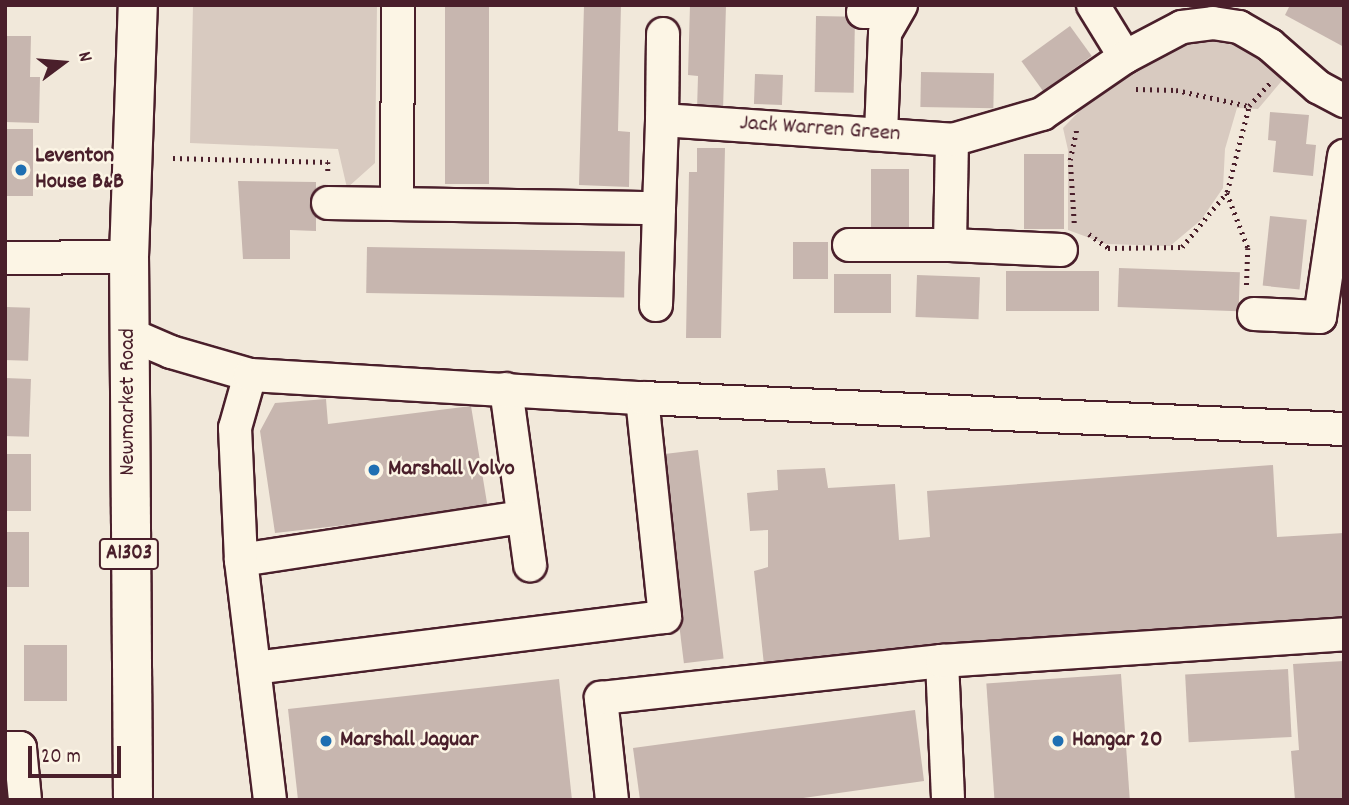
<!DOCTYPE html>
<html>
<head>
<meta charset="utf-8">
<style>
  body { margin:0 }
  #map { position:relative; width:1349px; height:805px; overflow:hidden; background:#f1e8da; font-family:Dekko,sans-serif }
  div>[style] { position:absolute }
  .green>* { inset:0; background:#d8cac0 }
  .building>* { inset:0; background:#c7b6af; transform-origin:0 0 }
  .path>* { height:4.5px; margin-top:-2.25px; transform-origin:0; background:repeating-linear-gradient(90deg,#4a1f2b 0 2px,transparent 0 7px) }
  .roads { filter:drop-shadow(2px 0 #4a1f2b) drop-shadow(-2px 0 #4a1f2b) drop-shadow(0 2px #4a1f2b) drop-shadow(0 -2px #4a1f2b) }
  .minor>* { height:32px; margin:-16px; padding:0 16px; transform-origin:16px; border-radius:16px; background:#fcf5e5 }
  .major>* { height:38px; margin:-19px; padding:0 19px; transform-origin:19px; border-radius:19px; background:#fcf5e5 }
  .dots>* { width:19px; height:19px; translate:-50% -50%; box-sizing:border-box; border:4px solid #fcf5e5; border-radius:50% }
  span { translate:-50% -50%; white-space:nowrap; text-align:center; line-height:1.15; -webkit-text-stroke:5px #fcf5e5; paint-order:stroke }
  .shield-label span { padding:2px 5px; background:#fcf5e5; border:2px solid; border-radius:5px; -webkit-text-stroke-width:0 }
  .shield-label { font-size:21px; color:#4a1f2b; font-weight:700 }
  .street-label { font-size:23px; color:#4a1f2b }
  .poi-label { font-size:23px; color:#4a1f2b; font-weight:700 }
  .left { translate:0 -50%; text-align:left }
  .frame { position:absolute; inset:0; border:7px solid #4a1f2b; pointer-events:none }
  .north { position:absolute; left:28px; top:28px; width:70px; height:70px; -webkit-text-stroke:5px #fcf5e5; paint-order:stroke; rotate:74deg; font-size:19px; font-weight:700; line-height:28px; text-align:center; color:#4a1f2b }
  .north::after { content:''; display:block; margin:auto; width:24px; height:32px; background:#4a1f2b; clip-path:polygon(50% 0,100% 100%,50% 72%,0 100%) }
  .scale { position:absolute; left:28px; top:746px; width:93px; height:32px; box-sizing:border-box; border:4px solid #4a1f2b; border-top:0; padding-left:9px; font-size:21px; line-height:24px; white-space:nowrap; color:#4a1f2b; -webkit-text-stroke:5px #fcf5e5; paint-order:stroke }
</style>
</head>
<body>
<div id="map">
  <div class="green">
    <div style="clip-path:polygon(193px 5px,377px 5px,375px 163px,347px 188px,338px 149px,190px 143px)"></div>
    <div style="clip-path:polygon(1202px 39px,1244px 47px,1285px 77px,1258px 109px,1237px 108px,1225px 149px,1223px 188px,1201px 220px,1170px 246px,1106px 244px,1068px 230px,1068px 150px,1063px 128px,1100px 90px,1164px 51px)"></div>
  </div>
  <div class="building">
    <div style="left:445px;top:5px;width:44px;height:179px"></div>
    <div style="clip-path:polygon(584px 5px,621px 5px,618px 131px,630px 132px,629px 187px,579px 185px)"></div>
    <div style="clip-path:polygon(690px 5px,726px 5px,723px 111px,697px 110px,698px 76px,688px 75px)"></div>
    <div style="clip-path:polygon(1290px 5px,1344px 7px,1344px 47px,1285px 15px)"></div>
    <div style="left:816px;top:16px;width:39px;height:76px;rotate:1deg"></div>
    <div style="left:1070px;top:26px;width:37px;height:60px;rotate:54deg"></div>
    <div style="clip-path:polygon(5px 36px,31px 36px,30px 77px,40px 77px,39px 123px,5px 122px)"></div>
    <div style="left:921px;top:72px;width:73px;height:35px;rotate:1deg"></div>
    <div style="left:755px;top:74px;width:28px;height:30px;rotate:2deg"></div>
    <div style="clip-path:polygon(1270px 112px,1309px 115px,1306px 144px,1316px 145px,1313px 176px,1273px 172px,1276px 141px,1268px 140px)"></div>
    <div style="left:5px;top:129px;width:28px;height:67px"></div>
    <div style="clip-path:polygon(697px 148px,725px 148px,721px 338px,686px 338px,689px 172px,697px 172px)"></div>
    <div style="left:1024px;top:154px;width:40px;height:75px"></div>
    <div style="left:871px;top:169px;width:38px;height:60px"></div>
    <div style="clip-path:polygon(238px 181px,316px 182px,316px 231px,290px 230px,290px 259px,243px 259px)"></div>
    <div style="left:1270px;top:216px;width:37px;height:70px;rotate:6deg"></div>
    <div style="left:793px;top:242px;width:35px;height:37px"></div>
    <div style="left:367px;top:247px;width:258px;height:46px;rotate:1deg"></div>
    <div style="left:1119px;top:268px;width:121px;height:39px;rotate:2deg"></div>
    <div style="left:1099px;top:271px;width:40px;height:93px;rotate:90deg"></div>
    <div style="left:834px;top:274px;width:57px;height:39px"></div>
    <div style="left:917px;top:275px;width:63px;height:42px;rotate:2deg"></div>
    <div style="left:5px;top:307px;width:25px;height:53px;rotate:2deg"></div>
    <div style="left:5px;top:378px;width:26px;height:58px;rotate:2deg"></div>
    <div style="clip-path:polygon(326px 399px,328px 424px,471px 406px,488px 509px,275px 533px,260px 431px,275px 403px)"></div>
    <div style="left:698px;top:450px;width:210px;height:40px;rotate:83deg"></div>
    <div style="left:5px;top:454px;width:26px;height:57px"></div>
    <div style="clip-path:polygon(1273px 465px,1277px 537px,1344px 533px,1344px 625px,764px 665px,754px 571px,768px 567px,768px 530px,750px 531px,747px 493px,778px 490px,777px 470px,825px 468px,828px 488px,895px 484px,899px 540px,930px 537px,927px 491px)"></div>
    <div style="left:5px;top:532px;width:24px;height:55px"></div>
    <div style="left:24px;top:645px;width:43px;height:56px"></div>
    <div style="clip-path:polygon(1344px 661px,1344px 800px,1295px 800px,1291px 751px,1299px 750px,1293px 664px)"></div>
    <div style="left:1288px;top:669px;width:68px;height:103px;rotate:87deg"></div>
    <div style="left:1121px;top:674px;width:126px;height:135px;rotate:86deg"></div>
    <div style="clip-path:polygon(559px 679px,572px 800px,298px 800px,288px 709px)"></div>
    <div style="clip-path:polygon(915px 710px,924px 781px,789px 800px,640px 800px,633px 748px)"></div>
  </div>
  <div class="path">
    <div style="left:1136px;top:89px;width:40px;rotate:1.4deg"></div>
    <div style="left:1176px;top:90px;width:75px;rotate:12.4deg"></div>
    <div style="left:173px;top:158px;width:155px;rotate:1.5deg"></div>
    <div style="left:328px;top:162px;width:12px;rotate:90deg"></div>
    <div style="left:1227px;top:193px;width:59px;rotate:69.1deg"></div>
    <div style="left:1248px;top:248px;width:37px;rotate:92deg"></div>
    <div style="left:1074px;top:223px;width:63px;rotate:-93.6deg"></div>
    <div style="left:1070px;top:160px;width:33px;rotate:-78deg"></div>
    <div style="left:1089px;top:234px;width:24px;rotate:36deg"></div>
    <div style="left:1108px;top:248px;width:74px;rotate:-0.8deg"></div>
    <div style="left:1182px;top:247px;width:71px;rotate:-50.7deg"></div>
    <div style="left:1227px;top:192px;width:89px;rotate:-75.7deg"></div>
    <div style="left:1249px;top:106px;width:31px;rotate:-48deg"></div>
  </div>
  <div class="roads">
    <div class="minor">
      <div style="left:1093px;top:5px;width:61px;rotate:58.4deg"></div>
      <div style="left:863px;top:12px;width:14px"></div>
      <div style="left:877px;top:12px;width:17px;rotate:31deg"></div>
      <div style="left:662px;top:120px;width:86px;rotate:-89.3deg"></div>
      <div style="left:881px;top:133px;width:100px;rotate:-87.7deg"></div>
      <div style="left:885px;top:33px;width:32px;rotate:-60deg"></div>
      <div style="left:952px;top:140px;width:105px;rotate:91.1deg"></div>
      <div style="left:950px;top:245px;width:111px;rotate:2.6deg"></div>
      <div style="left:328px;top:203px;width:331px;rotate:0.9deg"></div>
      <div style="left:659px;top:208px;width:88px;rotate:-88deg"></div>
      <div style="left:662px;top:120px;width:291px;rotate:3.9deg"></div>
      <div style="left:952px;top:140px;width:94px;rotate:-16.1deg"></div>
      <div style="left:1042px;top:114px;width:101px;rotate:-34.5deg"></div>
      <div style="left:1125px;top:57px;width:64px;rotate:-27.8deg"></div>
      <div style="left:1182px;top:27px;width:31px;rotate:-7deg"></div>
      <div style="left:1213px;top:23px;width:26px;rotate:9deg"></div>
      <div style="left:1239px;top:27px;width:36px;rotate:30deg"></div>
      <div style="left:1270px;top:45px;width:64px;rotate:41.2deg"></div>
      <div style="left:1318px;top:87px;width:30px;rotate:28deg"></div>
      <div style="left:397px;top:203px;width:198px;rotate:-89.7deg"></div>
      <div style="left:849px;top:245px;width:101px"></div>
      <div style="left:5px;top:258px;width:124px;rotate:-0.5deg"></div>
      <div style="left:656px;top:305px;width:97px;rotate:-88.2deg"></div>
      <div style="left:1254px;top:314px;width:66px;rotate:2.6deg"></div>
      <div style="left:1320px;top:317px;width:163px;rotate:-81.5deg"></div>
      <div style="left:129px;top:334px;width:46px;rotate:23.2deg"></div>
      <div style="left:171px;top:352px;width:82px;rotate:16.2deg"></div>
      <div style="left:506px;top:389px;width:178px;rotate:82.2deg"></div>
      <div style="left:241px;top:560px;width:285px;rotate:-8.7deg"></div>
      <div style="left:942px;top:661px;width:139px;rotate:87.5deg"></div>
      <div style="left:255px;top:668px;width:413px;rotate:-7.1deg"></div>
      <div style="left:665px;top:617px;width:220px;rotate:-96deg"></div>
      <div style="left:5px;top:748px;width:15px"></div>
      <div style="left:20px;top:748px;width:52px;rotate:84.5deg"></div>
      <div style="left:270px;top:800px;width:242px;rotate:-96.9deg"></div>
      <div style="left:241px;top:560px;width:132px;rotate:-92.6deg"></div>
      <div style="left:235px;top:428px;width:55px;rotate:-74.2deg"></div>
      <div style="left:250px;top:375px;width:393px;rotate:3.4deg"></div>
      <div style="left:642px;top:398px;width:703px;rotate:2.53deg"></div>
      <div style="left:612px;top:800px;width:103px;rotate:-96.2deg"></div>
      <div style="left:601px;top:698px;width:343px;rotate:-6.2deg"></div>
      <div style="left:942px;top:661px;width:403px;rotate:-3.8deg"></div>
    </div>
    <div class="major">
      <div style="left:133px;top:800px;width:543px;rotate:-90.42deg"></div>
      <div style="left:129px;top:257px;width:252px;rotate:-88deg"></div>
    </div>
  </div>
  <div class="dots">
    <div style="left:21px;top:170px;background:#1f6fb2"></div>
    <div style="left:374px;top:470px;background:#1f6fb2"></div>
    <div style="left:326px;top:741px;background:#1f6fb2"></div>
    <div style="left:1058px;top:741px;background:#1f6fb2"></div>
  </div>
  <div class="shield-label">
    <span style="left:129px;top:554px">A1303</span>
  </div>
  <div class="street-label">
    <span style="left:820px;top:130px;rotate:4deg">Jack Warren Green</span>
    <span style="left:129px;top:402px;rotate:-90deg">Newmarket Road</span>
  </div>
  <div class="poi-label">
    <span class="left" style="left:35px;top:170px">Leventon<br>House B&amp;B</span>
    <span class="left" style="left:388px;top:470px">Marshall Volvo</span>
    <span class="left" style="left:340px;top:741px">Marshall Jaguar</span>
    <span class="left" style="left:1072px;top:741px">Hangar 20</span>
  </div>
  <div class="frame"></div>
  <div class="north">N</div>
  <div class="scale">20 m</div>
</div>
</body>
</html>
